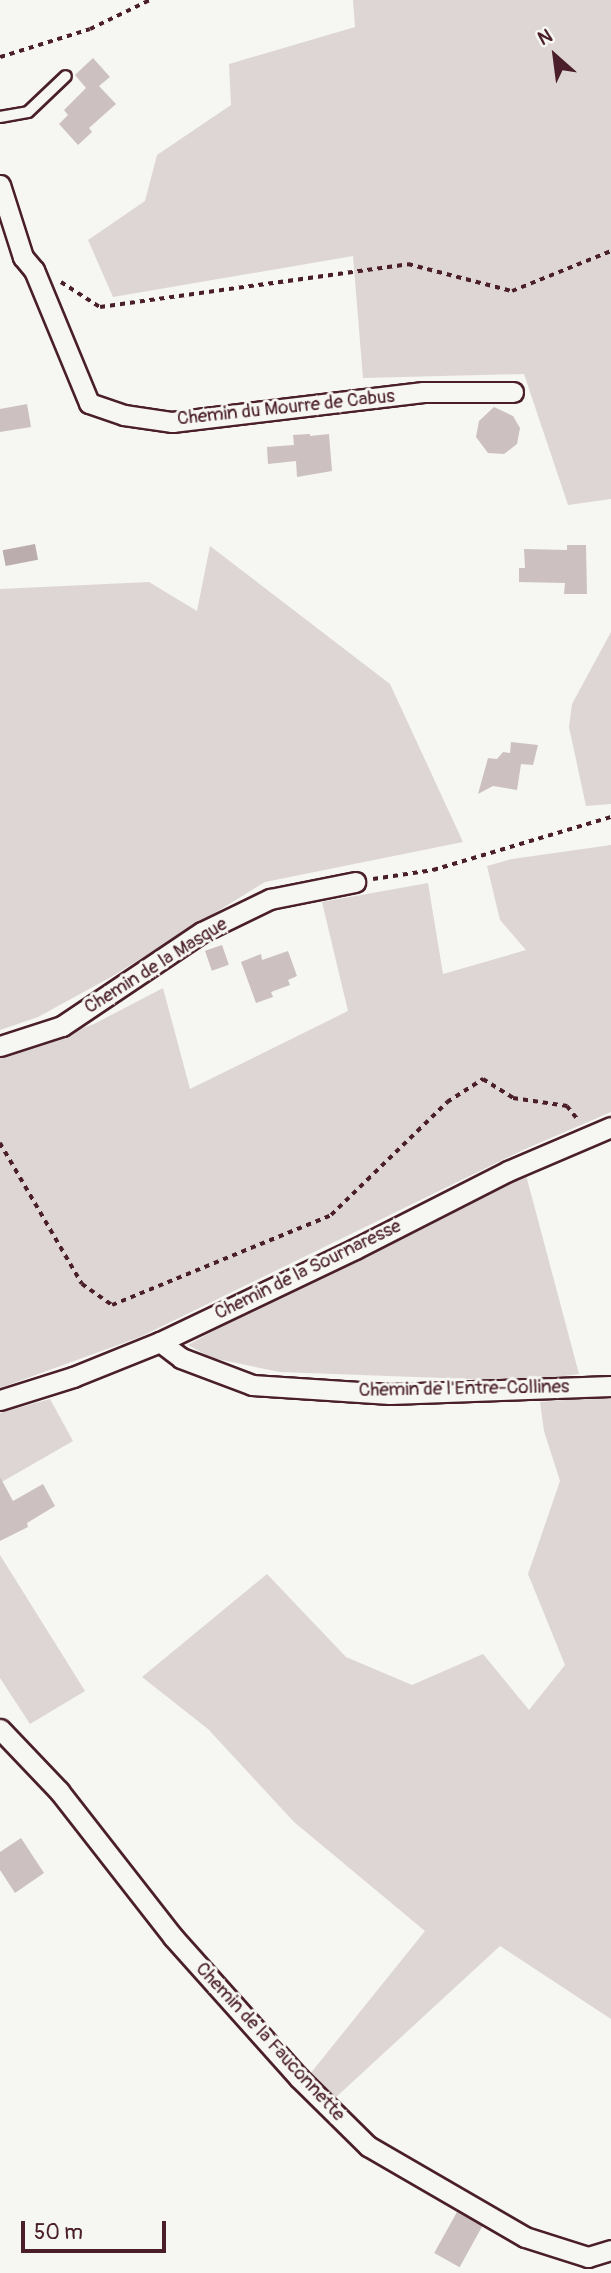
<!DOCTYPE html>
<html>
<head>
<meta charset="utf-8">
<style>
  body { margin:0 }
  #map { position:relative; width:611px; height:2273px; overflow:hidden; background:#f6f6f2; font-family:Pangolin,sans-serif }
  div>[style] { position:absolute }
  .green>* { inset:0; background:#ddd6d5 }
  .water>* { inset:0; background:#bbadae; transform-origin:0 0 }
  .building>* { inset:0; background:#ccc1c0; transform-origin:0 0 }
  .path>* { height:3.5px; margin-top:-1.75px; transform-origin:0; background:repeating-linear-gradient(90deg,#4a1f2b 0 5px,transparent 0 10px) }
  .roads { filter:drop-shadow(2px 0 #4a1f2b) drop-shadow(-2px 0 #4a1f2b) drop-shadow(0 2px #4a1f2b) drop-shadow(0 -2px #4a1f2b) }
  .service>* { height:10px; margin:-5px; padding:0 5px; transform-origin:5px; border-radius:5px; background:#f6f6f2 }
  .minor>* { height:19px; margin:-9.5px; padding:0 9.5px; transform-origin:9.5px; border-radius:9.5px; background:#f6f6f2 }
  span { translate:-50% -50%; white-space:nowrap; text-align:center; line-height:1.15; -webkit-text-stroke:6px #f6f6f2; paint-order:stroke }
  .street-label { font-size:19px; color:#4a1f2b }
  .north { position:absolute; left:520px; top:21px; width:70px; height:70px; -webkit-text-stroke:5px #f6f6f2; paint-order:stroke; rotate:332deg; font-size:19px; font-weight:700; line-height:28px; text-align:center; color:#4a1f2b }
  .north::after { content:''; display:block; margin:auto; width:24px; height:32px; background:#4a1f2b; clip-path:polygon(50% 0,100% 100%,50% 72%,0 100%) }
  .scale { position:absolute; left:21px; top:2221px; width:145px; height:32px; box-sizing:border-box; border:4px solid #4a1f2b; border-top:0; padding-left:9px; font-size:21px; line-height:24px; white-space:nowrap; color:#4a1f2b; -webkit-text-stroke:5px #f6f6f2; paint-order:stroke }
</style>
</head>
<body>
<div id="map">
  <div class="green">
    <div style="clip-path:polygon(353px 0,611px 0,611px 499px,568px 505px,524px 374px,363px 378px,353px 256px,113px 297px,88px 240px,145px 201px,157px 155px,231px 105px,229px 64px,355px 27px)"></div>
    <div style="clip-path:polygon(210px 546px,390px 684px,463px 842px,265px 882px,111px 977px,38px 1017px,0 1030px,0 589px,149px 582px,197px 611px)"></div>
    <div style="clip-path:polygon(611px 632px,611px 804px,586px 806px,569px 727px,572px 704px)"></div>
    <div style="clip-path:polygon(611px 845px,611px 1112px,523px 1150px,140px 1337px,0 1388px,0 1058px,94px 1024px,163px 988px,190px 1089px,348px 1011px,322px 902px,428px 883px,443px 974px,526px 950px,500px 920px,487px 866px,512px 859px)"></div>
    <div style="clip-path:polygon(526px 1175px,579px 1374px,527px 1381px,280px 1372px,212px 1358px,188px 1345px,269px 1300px)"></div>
    <div style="clip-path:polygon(611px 1396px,611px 2019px,500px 1946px,334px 2099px,310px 2074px,425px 1931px,294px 1822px,208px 1729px,142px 1677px,267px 1574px,346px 1657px,412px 1685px,483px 1654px,529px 1710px,565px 1665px,528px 1574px,560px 1481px,544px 1431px,540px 1402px)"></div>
    <div style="clip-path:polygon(50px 1399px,73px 1441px,0 1483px,0 1413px)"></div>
    <div style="clip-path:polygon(0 1555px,85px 1691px,30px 1724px,0 1678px)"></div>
  </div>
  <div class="water">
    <div style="left:35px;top:544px;width:16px;height:33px;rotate:79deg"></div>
  </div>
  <div class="building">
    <div style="clip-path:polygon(93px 58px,110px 77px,99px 86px,116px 104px,89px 128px,92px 132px,78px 145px,59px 124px,68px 115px,64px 110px,86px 88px,75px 75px)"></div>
    <div style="clip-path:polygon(27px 404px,31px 427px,0 432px,0 409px)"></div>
    <div style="clip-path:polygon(494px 407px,513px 416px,520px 428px,517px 444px,504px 454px,488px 453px,476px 437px,479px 421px)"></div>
    <div style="clip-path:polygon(310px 434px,310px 436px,329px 434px,332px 471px,297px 477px,296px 461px,268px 464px,267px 447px,294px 445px,293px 435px)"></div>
    <div style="clip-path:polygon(567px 545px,586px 545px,587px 594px,564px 594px,565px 583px,519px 582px,519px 568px,525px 568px,524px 549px,567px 550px)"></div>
    <div style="clip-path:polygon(511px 742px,538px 745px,533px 765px,521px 764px,517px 790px,493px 786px,478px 794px,488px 758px,497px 759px,503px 752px,510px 753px)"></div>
    <div style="left:222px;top:945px;width:21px;height:18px;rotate:71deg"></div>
    <div style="clip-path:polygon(288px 951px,297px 976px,288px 980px,290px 985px,271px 992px,273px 997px,256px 1003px,241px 962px,261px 954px,262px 960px)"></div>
    <div style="clip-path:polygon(0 1477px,13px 1501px,43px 1484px,55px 1506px,27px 1523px,28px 1527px,0 1541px)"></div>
    <div style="clip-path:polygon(21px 1838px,44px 1873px,15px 1893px,0 1870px,0 1852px)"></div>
    <div style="left:457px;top:2212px;width:29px;height:47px;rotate:29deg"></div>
  </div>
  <div class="path">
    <div style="left:0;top:57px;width:94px;rotate:-17.3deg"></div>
    <div style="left:90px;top:29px;width:67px;rotate:-25.8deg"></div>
    <div style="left:61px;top:282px;width:46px;rotate:32.7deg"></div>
    <div style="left:100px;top:307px;width:311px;rotate:-7.9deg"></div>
    <div style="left:408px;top:264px;width:107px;rotate:14.6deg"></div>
    <div style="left:512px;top:291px;width:107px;rotate:-22deg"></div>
    <div style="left:373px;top:879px;width:61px;rotate:-8.5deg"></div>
    <div style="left:433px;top:870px;width:186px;rotate:-16.6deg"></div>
    <div style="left:0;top:1143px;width:163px;rotate:59.8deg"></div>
    <div style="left:82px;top:1284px;width:37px;rotate:35deg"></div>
    <div style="left:112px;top:1305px;width:237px;rotate:-22.3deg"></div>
    <div style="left:331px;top:1215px;width:162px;rotate:-44.2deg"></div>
    <div style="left:447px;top:1102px;width:43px;rotate:-32.6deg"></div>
    <div style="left:483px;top:1079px;width:36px;rotate:32deg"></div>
    <div style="left:513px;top:1098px;width:55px;rotate:8.4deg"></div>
    <div style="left:567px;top:1106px;width:19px;rotate:51deg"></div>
  </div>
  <div class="roads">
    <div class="service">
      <div style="left:0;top:117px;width:28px;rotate:-10deg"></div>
      <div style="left:28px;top:112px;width:52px;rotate:-43.5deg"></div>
    </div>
    <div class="minor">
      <div style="left:0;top:185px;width:76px;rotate:72.3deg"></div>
      <div style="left:23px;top:257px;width:17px;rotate:50deg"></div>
      <div style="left:34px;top:270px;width:144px;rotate:67.5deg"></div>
      <div style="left:89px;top:403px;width:37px;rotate:19deg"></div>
      <div style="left:124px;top:415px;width:49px;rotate:8.3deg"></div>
      <div style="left:172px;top:422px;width:253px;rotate:-6.8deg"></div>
      <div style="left:423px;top:392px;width:90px"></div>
      <div style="left:0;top:1046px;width:65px;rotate:-17.9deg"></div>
      <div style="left:62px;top:1026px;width:169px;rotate:-33.9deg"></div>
      <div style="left:202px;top:932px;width:76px;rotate:-25.9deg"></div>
      <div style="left:270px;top:899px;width:87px;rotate:-11.3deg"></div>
      <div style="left:160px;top:1342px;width:26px;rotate:37deg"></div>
      <div style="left:181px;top:1358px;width:76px;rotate:20.8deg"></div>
      <div style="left:252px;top:1385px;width:138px;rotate:3.7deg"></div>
      <div style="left:390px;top:1394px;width:221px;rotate:-2.1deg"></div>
      <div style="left:0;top:1400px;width:77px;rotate:-17.5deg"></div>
      <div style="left:73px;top:1377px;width:94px;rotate:-21.9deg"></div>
      <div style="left:160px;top:1342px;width:216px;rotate:-25.5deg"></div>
      <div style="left:355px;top:1249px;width:172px;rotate:-27deg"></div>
      <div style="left:508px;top:1171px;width:112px;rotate:-23.1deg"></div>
      <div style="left:0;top:1729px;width:86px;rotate:46.4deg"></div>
      <div style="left:59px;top:1791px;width:185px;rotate:52deg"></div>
      <div style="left:173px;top:1937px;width:189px;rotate:48.2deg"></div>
      <div style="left:299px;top:2078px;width:97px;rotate:44.6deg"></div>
      <div style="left:368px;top:2146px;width:181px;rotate:30.1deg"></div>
      <div style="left:525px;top:2237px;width:66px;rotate:17.6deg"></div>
      <div style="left:588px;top:2257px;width:24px;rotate:-17deg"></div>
    </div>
  </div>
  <div class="street-label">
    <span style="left:286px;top:408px;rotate:-6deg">Chemin du Mourre de Cabus</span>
    <span style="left:156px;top:966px;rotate:-32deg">Chemin de la Masque</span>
    <span style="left:308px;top:1270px;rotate:-26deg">Chemin de la Sournaresse</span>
    <span style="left:464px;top:1389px;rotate:-1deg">Chemin de l'Entre-Collines</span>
    <span style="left:270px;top:2042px;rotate:47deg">Chemin de la Fauconnette</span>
  </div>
  <div class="north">N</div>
  <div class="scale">50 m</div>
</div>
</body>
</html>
